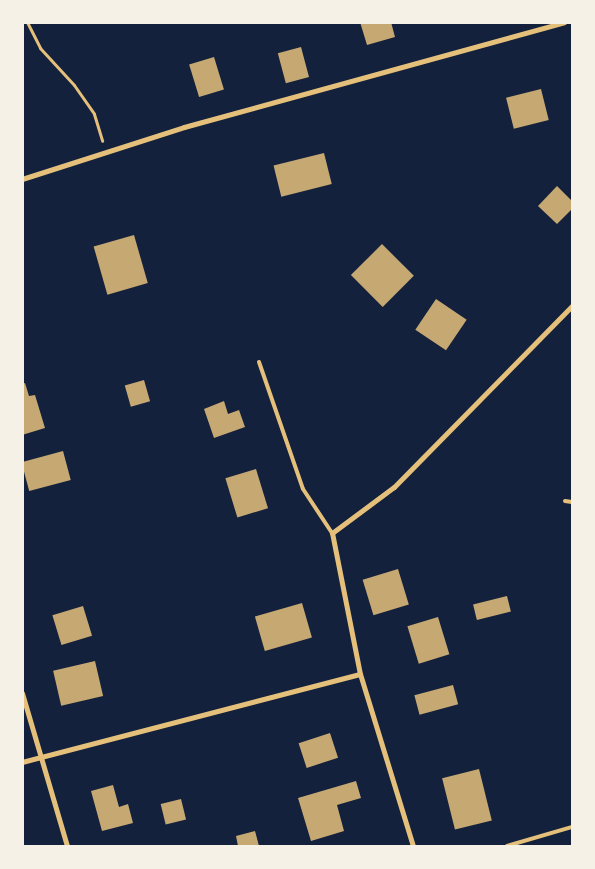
<!DOCTYPE html>
<html>
<head>
<meta charset="utf-8">
<style>
  body { margin:0 }
  #map { position:relative; width:595px; height:869px; overflow:hidden; background:#14213d; font-family:Roboto,sans-serif }
  div>[style] { position:absolute }
  .building>* { inset:0; background:#c6a872; transform-origin:0 0 }
  .path>* { height:3px; margin:-1.5px; padding:0 1.5px; transform-origin:1.5px; border-radius:1.5px; background:#e5c07b }
  .service>* { height:4px; margin:-2px; padding:0 2px; transform-origin:2px; border-radius:2px; background:#e5c07b }
  .minor>* { height:5px; margin:-2.5px; padding:0 2.5px; transform-origin:2.5px; border-radius:2.5px; background:#e5c07b }
  span { translate:-50% -50%; white-space:nowrap; text-align:center; line-height:1.15; -webkit-text-stroke:4px #f6f1e7; paint-order:stroke }
  .frame { position:absolute; inset:0; border:24px solid #f6f1e7; pointer-events:none }
</style>
</head>
<body>
<div id="map">
  <div class="building">
    <div style="clip-path:polygon(360px 22px,391px 22px,395px 37px,367px 45px)"></div>
    <div style="left:301px;top:47px;width:31px;height:24px;rotate:75deg"></div>
    <div style="left:214px;top:57px;width:34px;height:26px;rotate:73deg"></div>
    <div style="left:541px;top:89px;width:32px;height:36px;rotate:76deg"></div>
    <div style="left:324px;top:153px;width:32px;height:52px;rotate:76deg"></div>
    <div style="clip-path:polygon(557px 186px,572px 201px,572px 209px,557px 224px,538px 206px)"></div>
    <div style="left:134px;top:235px;width:50px;height:42px;rotate:74deg"></div>
    <div style="left:382px;top:244px;width:45px;height:44px;rotate:45deg"></div>
    <div style="left:436px;top:299px;width:37px;height:37px;rotate:34deg"></div>
    <div style="left:144px;top:380px;width:22px;height:20px;rotate:74deg"></div>
    <div style="clip-path:polygon(25px 383px,29px 396px,35px 395px,45px 428px,22px 435px,22px 384px)"></div>
    <div style="clip-path:polygon(224px 401px,228px 414px,239px 410px,245px 427px,214px 438px,204px 409px)"></div>
    <div style="left:63px;top:451px;width:30px;height:43px;rotate:75deg"></div>
    <div style="left:256px;top:469px;width:41px;height:32px;rotate:73deg"></div>
    <div style="left:398px;top:569px;width:37px;height:37px;rotate:73deg"></div>
    <div style="left:507px;top:596px;width:16px;height:35px;rotate:76deg"></div>
    <div style="left:302px;top:603px;width:36px;height:49px;rotate:74deg"></div>
    <div style="left:83px;top:606px;width:31px;height:32px;rotate:73deg"></div>
    <div style="left:438px;top:617px;width:39px;height:32px;rotate:73deg"></div>
    <div style="left:95px;top:661px;width:36px;height:43px;rotate:77deg"></div>
    <div style="left:453px;top:685px;width:20px;height:40px;rotate:75deg"></div>
    <div style="left:330px;top:733px;width:26px;height:33px;rotate:72deg"></div>
    <div style="left:479px;top:769px;width:53px;height:38px;rotate:76deg"></div>
    <div style="clip-path:polygon(356px 781px,361px 798px,337px 805px,344px 831px,311px 841px,298px 798px)"></div>
    <div style="clip-path:polygon(113px 785px,119px 807px,128px 804px,133px 823px,102px 831px,91px 791px)"></div>
    <div style="left:181px;top:799px;width:21px;height:21px;rotate:76deg"></div>
    <div style="clip-path:polygon(255px 831px,259px 846px,238px 846px,236px 836px)"></div>
  </div>
  <div class="path">
    <div style="left:27px;top:22px;width:29px;rotate:63deg"></div>
    <div style="left:40px;top:48px;width:50px;rotate:47.4deg"></div>
    <div style="left:74px;top:85px;width:35px;rotate:55deg"></div>
    <div style="left:94px;top:114px;width:28px;rotate:73deg"></div>
  </div>
  <div class="service">
    <div style="left:259px;top:362px;width:134px;rotate:70.9deg"></div>
    <div style="left:303px;top:489px;width:53px;rotate:56.6deg"></div>
    <div style="left:565px;top:501px;width:7px;rotate:8deg"></div>
    <div style="left:507px;top:846px;width:68px;rotate:-16.3deg"></div>
  </div>
  <div class="minor">
    <div style="left:22px;top:179px;width:170px;rotate:-17.8deg"></div>
    <div style="left:184px;top:127px;width:394px;rotate:-15.4deg"></div>
    <div style="left:22px;top:693px;width:159px;rotate:73.6deg"></div>
    <div style="left:22px;top:762px;width:349px;rotate:-14.6deg"></div>
    <div style="left:413px;top:846px;width:180px;rotate:-107.1deg"></div>
    <div style="left:360px;top:674px;width:144px;rotate:-101.2deg"></div>
    <div style="left:332px;top:533px;width:77px;rotate:-36.6deg"></div>
    <div style="left:394px;top:487px;width:254px;rotate:-45.5deg"></div>
  </div>
  <div class="frame"></div>
</div>
</body>
</html>
